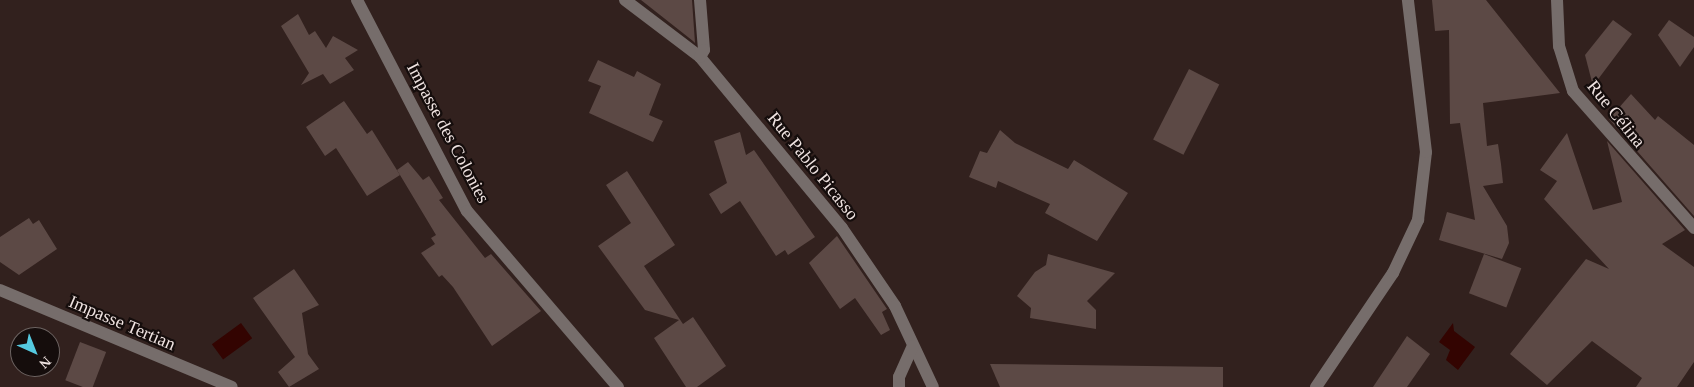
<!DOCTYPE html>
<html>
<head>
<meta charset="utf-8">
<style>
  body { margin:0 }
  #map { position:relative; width:1694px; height:387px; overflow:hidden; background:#32211e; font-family:Georgia,serif }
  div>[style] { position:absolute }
  .water>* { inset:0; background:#330401; transform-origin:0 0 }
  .building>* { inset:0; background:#5c4945; transform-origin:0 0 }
  .minor>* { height:12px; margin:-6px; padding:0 6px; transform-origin:6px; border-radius:6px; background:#766d6b }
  span { translate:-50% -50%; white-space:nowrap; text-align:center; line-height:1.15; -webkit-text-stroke:4.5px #150d0c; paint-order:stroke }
  .street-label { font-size:18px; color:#efe3e1 }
  .north { position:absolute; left:10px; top:327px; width:50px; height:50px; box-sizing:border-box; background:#150d0c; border:1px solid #6c6361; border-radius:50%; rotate:136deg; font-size:14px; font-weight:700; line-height:20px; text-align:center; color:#efe3e1 }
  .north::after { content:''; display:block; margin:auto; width:18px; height:22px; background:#55cae0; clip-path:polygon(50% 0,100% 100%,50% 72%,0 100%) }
</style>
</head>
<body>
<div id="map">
  <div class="water">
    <div style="left:241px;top:323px;width:19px;height:36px;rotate:54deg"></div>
    <div style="clip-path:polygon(1453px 323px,1454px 331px,1475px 347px,1458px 370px,1446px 360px,1450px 350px,1439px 342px)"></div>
  </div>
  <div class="building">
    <div style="clip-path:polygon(641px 0,692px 0,695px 43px,693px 41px)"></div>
    <div style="clip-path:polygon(1432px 0,1486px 0,1560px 93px,1483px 103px,1487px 146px,1498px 144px,1501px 164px,1503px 183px,1483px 186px,1507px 226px,1509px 243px,1502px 259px,1439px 240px,1447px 212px,1475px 220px,1460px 123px,1450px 124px,1449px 30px,1435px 31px)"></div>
    <div style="clip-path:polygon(298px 14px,309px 35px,315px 31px,326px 48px,333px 36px,358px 50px,345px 58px,354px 70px,330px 84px,323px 74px,301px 85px,309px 73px,281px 26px)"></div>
    <div style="clip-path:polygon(1613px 20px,1632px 34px,1593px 86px,1585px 55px)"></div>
    <div style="clip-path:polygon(1669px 20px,1694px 37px,1694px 47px,1680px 67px,1658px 35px)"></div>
    <div style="clip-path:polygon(598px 60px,634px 77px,637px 71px,661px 84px,649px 115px,663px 121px,653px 142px,589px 113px,601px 86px,588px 81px)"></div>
    <div style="left:1189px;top:69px;width:34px;height:79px;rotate:27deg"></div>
    <div style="clip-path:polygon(1631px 94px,1655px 120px,1658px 116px,1694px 145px,1694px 216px,1609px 119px)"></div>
    <div style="clip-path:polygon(344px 101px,367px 134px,372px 130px,400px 175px,367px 196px,336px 148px,325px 156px,306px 127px)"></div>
    <div style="clip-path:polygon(1000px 130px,1015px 143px,1068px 169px,1074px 160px,1128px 193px,1097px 241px,1045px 213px,1050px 204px,998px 181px,996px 188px,969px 177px,980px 151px,987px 153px)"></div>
    <div style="clip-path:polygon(740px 132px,746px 155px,754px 150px,815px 237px,788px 255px,785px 250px,776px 256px,740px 201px,721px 214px,709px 194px,727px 183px,714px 141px)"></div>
    <div style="clip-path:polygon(1567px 133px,1593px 210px,1622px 202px,1607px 141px,1685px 230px,1662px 244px,1694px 267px,1694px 362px,1677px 387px,1636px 387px,1642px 378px,1592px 341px,1547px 385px,1510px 354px,1586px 259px,1609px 269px,1544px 199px,1557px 181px,1540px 170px)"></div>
    <div style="clip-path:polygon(408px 162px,423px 180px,429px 176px,443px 198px,439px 200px,485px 258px,491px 254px,541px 311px,492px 346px,453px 287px,442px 275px,439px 277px,421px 253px,435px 244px,431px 238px,436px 235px,397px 170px)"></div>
    <div style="clip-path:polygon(627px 171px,675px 245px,644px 266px,683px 324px,693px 317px,726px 366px,697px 387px,686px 387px,654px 338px,679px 320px,645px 310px,598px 246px,631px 223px,606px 185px)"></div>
    <div style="clip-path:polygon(29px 218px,33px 224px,39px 220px,57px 249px,19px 275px,0 262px,0 237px)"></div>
    <div style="clip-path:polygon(837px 236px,887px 309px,882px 312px,890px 330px,881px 335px,855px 298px,840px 309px,809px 263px)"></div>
    <div style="clip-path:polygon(1048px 254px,1115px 273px,1087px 301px,1096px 310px,1096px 329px,1030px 318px,1031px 308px,1017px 296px,1035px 272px,1046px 265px)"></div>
    <div style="left:1484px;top:254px;width:40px;height:42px;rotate:21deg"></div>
    <div style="clip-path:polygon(294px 269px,319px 305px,302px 313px,308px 354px,319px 369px,289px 387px,278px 372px,295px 357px,253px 298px)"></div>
    <div style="clip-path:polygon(1407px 336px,1430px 354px,1407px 387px,1373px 387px)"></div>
    <div style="left:80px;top:342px;width:28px;height:41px;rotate:21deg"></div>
    <div style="clip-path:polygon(990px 364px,1223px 367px,1223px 387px,1000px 387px)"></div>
  </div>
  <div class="minor">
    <div style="left:357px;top:0;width:238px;rotate:62.5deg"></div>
    <div style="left:467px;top:211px;width:232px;rotate:49.4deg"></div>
    <div style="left:625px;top:0;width:94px;rotate:37.2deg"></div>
    <div style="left:700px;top:57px;width:222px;rotate:50.3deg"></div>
    <div style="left:842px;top:228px;width:94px;rotate:55.8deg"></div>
    <div style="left:895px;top:306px;width:89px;rotate:64.9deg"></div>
    <div style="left:700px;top:0;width:50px;rotate:85.4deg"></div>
    <div style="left:704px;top:50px;width:8px;rotate:120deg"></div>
    <div style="left:1557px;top:0;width:46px;rotate:87.5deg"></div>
    <div style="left:1559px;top:46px;width:47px;rotate:72.7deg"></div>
    <div style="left:1573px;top:91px;width:183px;rotate:48.5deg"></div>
    <div style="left:0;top:290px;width:251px;rotate:22.7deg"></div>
    <div style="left:899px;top:387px;width:10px;rotate:-90deg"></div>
    <div style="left:899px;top:377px;width:34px;rotate:-66deg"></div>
    <div style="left:1316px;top:387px;width:138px;rotate:-56deg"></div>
    <div style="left:1393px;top:273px;width:59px;rotate:-64.7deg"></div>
    <div style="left:1418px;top:220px;width:68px;rotate:-83.3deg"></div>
    <div style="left:1426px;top:152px;width:153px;rotate:-96.8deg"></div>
  </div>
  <div class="street-label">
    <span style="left:1616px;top:114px;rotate:51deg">Rue Célina</span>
    <span style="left:448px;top:133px;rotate:62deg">Impasse des Colonies</span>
    <span style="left:813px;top:166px;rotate:51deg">Rue Pablo Picasso</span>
    <span style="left:122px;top:323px;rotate:23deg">Impasse Tertian</span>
  </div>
  <div class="north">N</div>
</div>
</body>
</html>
